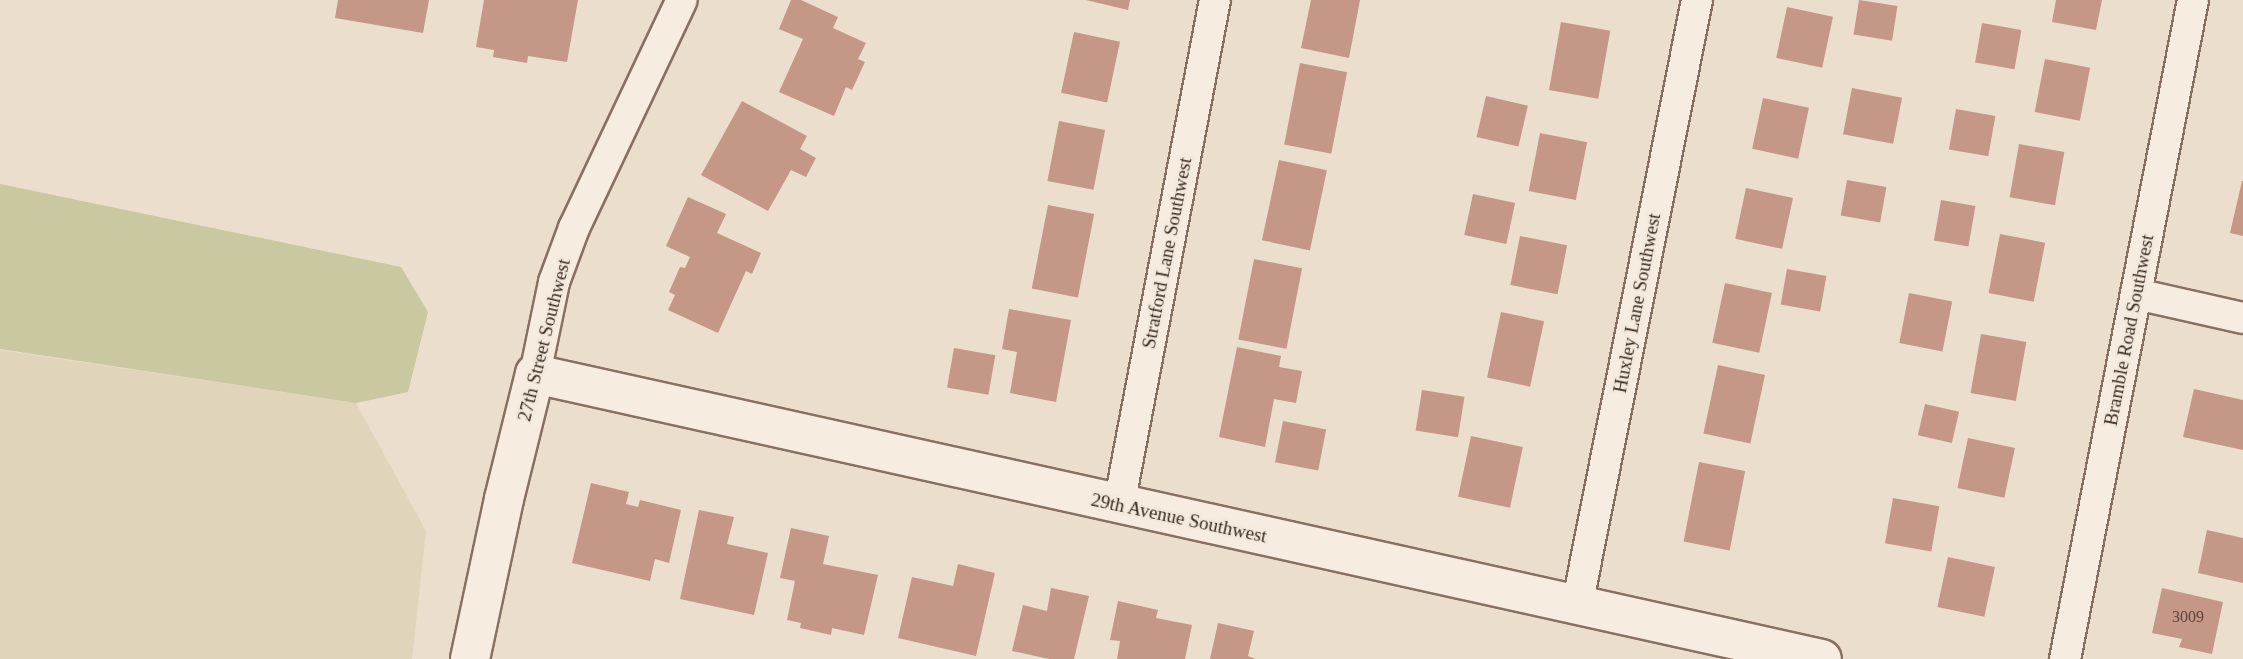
<!DOCTYPE html>
<html>
<head>
<meta charset="utf-8">
<style>
  body { margin:0 }
  #map { position:relative; width:2243px; height:659px; overflow:hidden; background:#ebdecd; font-family:"Times New Roman",serif }
  div>[style] { position:absolute }
  .farmland>* { inset:0; background:#e0d5bb }
  .green>* { inset:0; background:#c9c8a1 }
  .building>* { inset:0; background:#c59786; transform-origin:0 0 }
  .roads { filter:drop-shadow(2px 0 #877062) drop-shadow(-2px 0 #877062) drop-shadow(0 2px #877062) drop-shadow(0 -2px #877062) }
  .street>* { height:30px; margin:-15px; padding:0 15px; transform-origin:15px; border-radius:15px; background:#f6ecdf }
  .secondary>* { height:38px; margin:-19px; padding:0 19px; transform-origin:19px; border-radius:19px; background:#f6ecdf }
  span { translate:-50% -50%; white-space:nowrap; text-align:center; line-height:1.15; -webkit-text-stroke:5px #f3e9db; paint-order:stroke }
  .number-label { font-size:16px; color:#5c463c }
  .number-label span { -webkit-text-stroke-width:0 }
  .street-label { font-size:19px; color:#392b23 }
</style>
</head>
<body>
<div id="map">
  <div class="farmland">
    <div style="clip-path:polygon(0 350px,356px 403px,426px 531px,412px 659px,0 659px)"></div>
  </div>
  <div class="green">
    <div style="clip-path:polygon(0 184px,401px 267px,428px 312px,408px 392px,356px 403px,0 349px)"></div>
  </div>
  <div class="building">
    <div style="clip-path:polygon(338px 0,429px 0,423px 33px,335px 18px)"></div>
    <div style="clip-path:polygon(484px 0,578px 0,567px 62px,528px 56px,527px 63px,493px 57px,494px 50px,476px 47px)"></div>
    <div style="clip-path:polygon(791px 0,801px 0,838px 17px,833px 28px,866px 43px,858px 59px,865px 62px,852px 90px,846px 87px,834px 116px,779px 92px,803px 39px,779px 29px)"></div>
    <div style="clip-path:polygon(1086px 0,1130px 0,1128px 10px)"></div>
    <div style="clip-path:polygon(1311px 0,1360px 0,1349px 58px,1301px 48px)"></div>
    <div style="left:1859px;top:0;width:39px;height:35px;rotate:9deg"></div>
    <div style="clip-path:polygon(2056px 0,2102px 0,2096px 30px,2052px 22px)"></div>
    <div style="left:1787px;top:7px;width:47px;height:52px;rotate:12deg"></div>
    <div style="left:1561px;top:22px;width:50px;height:69px;rotate:10deg"></div>
    <div style="left:1982px;top:23px;width:40px;height:40px;rotate:10deg"></div>
    <div style="left:1074px;top:32px;width:47px;height:62px;rotate:12deg"></div>
    <div style="left:2045px;top:59px;width:46px;height:54px;rotate:11deg"></div>
    <div style="left:1300px;top:63px;width:48px;height:83px;rotate:11deg"></div>
    <div style="left:1852px;top:88px;width:51px;height:47px;rotate:11deg"></div>
    <div style="left:1486px;top:96px;width:43px;height:42px;rotate:13deg"></div>
    <div style="left:1763px;top:98px;width:47px;height:52px;rotate:12deg"></div>
    <div style="clip-path:polygon(742px 101px,807px 136px,800px 149px,816px 158px,806px 177px,791px 170px,768px 211px,701px 175px)"></div>
    <div style="left:1956px;top:109px;width:40px;height:41px;rotate:10deg"></div>
    <div style="left:1059px;top:121px;width:47px;height:61px;rotate:11deg"></div>
    <div style="left:1540px;top:133px;width:48px;height:59px;rotate:11deg"></div>
    <div style="left:2019px;top:144px;width:46px;height:54px;rotate:10deg"></div>
    <div style="left:1279px;top:160px;width:49px;height:82px;rotate:12deg"></div>
    <div style="left:1847px;top:180px;width:40px;height:36px;rotate:10deg"></div>
    <div style="clip-path:polygon(2242px 181px,2243px 181px,2243px 236px,2230px 233px)"></div>
    <div style="left:1746px;top:188px;width:48px;height:52px;rotate:12deg"></div>
    <div style="left:1473px;top:194px;width:43px;height:42px;rotate:12deg"></div>
    <div style="clip-path:polygon(688px 197px,726px 214px,717px 233px,761px 253px,752px 274px,746px 271px,718px 333px,668px 310px,675px 295px,669px 292px,680px 267px,685px 268px,690px 257px,666px 246px)"></div>
    <div style="left:1941px;top:200px;width:35px;height:41px;rotate:10deg"></div>
    <div style="left:1048px;top:205px;width:47px;height:85px;rotate:11deg"></div>
    <div style="left:2000px;top:234px;width:46px;height:60px;rotate:11deg"></div>
    <div style="left:1520px;top:236px;width:48px;height:50px;rotate:11deg"></div>
    <div style="left:1254px;top:259px;width:49px;height:82px;rotate:11deg"></div>
    <div style="left:1787px;top:269px;width:40px;height:36px;rotate:10deg"></div>
    <div style="left:1725px;top:283px;width:48px;height:61px;rotate:12deg"></div>
    <div style="left:1909px;top:293px;width:44px;height:51px;rotate:11deg"></div>
    <div style="clip-path:polygon(1009px 309px,1071px 320px,1056px 402px,1010px 393px,1017px 352px,1002px 349px)"></div>
    <div style="left:1501px;top:312px;width:44px;height:67px;rotate:12deg"></div>
    <div style="left:1981px;top:334px;width:46px;height:60px;rotate:10deg"></div>
    <div style="clip-path:polygon(1237px 347px,1281px 356px,1279px 367px,1302px 371px,1296px 403px,1274px 399px,1265px 447px,1219px 437px)"></div>
    <div style="left:954px;top:348px;width:42px;height:40px;rotate:10deg"></div>
    <div style="left:1718px;top:365px;width:48px;height:70px;rotate:12deg"></div>
    <div style="clip-path:polygon(2194px 389px,2243px 400px,2243px 450px,2183px 437px)"></div>
    <div style="left:1422px;top:390px;width:43px;height:41px;rotate:9deg"></div>
    <div style="left:1925px;top:404px;width:35px;height:32px;rotate:13deg"></div>
    <div style="left:1283px;top:421px;width:44px;height:42px;rotate:11deg"></div>
    <div style="left:1471px;top:436px;width:53px;height:62px;rotate:12deg"></div>
    <div style="left:1968px;top:438px;width:48px;height:51px;rotate:12deg"></div>
    <div style="left:1699px;top:462px;width:47px;height:81px;rotate:11deg"></div>
    <div style="clip-path:polygon(591px 483px,629px 492px,626px 504px,638px 507px,640px 500px,681px 510px,669px 563px,655px 559px,650px 581px,572px 563px)"></div>
    <div style="left:1893px;top:498px;width:47px;height:46px;rotate:10deg"></div>
    <div style="clip-path:polygon(699px 510px,734px 517px,727px 544px,768px 553px,754px 615px,680px 599px)"></div>
    <div style="clip-path:polygon(791px 528px,829px 536px,823px 564px,878px 575px,864px 635px,832px 628px,831px 635px,800px 628px,801px 623px,787px 620px,795px 581px,780px 578px)"></div>
    <div style="clip-path:polygon(2207px 530px,2243px 538px,2243px 583px,2198px 573px)"></div>
    <div style="left:1948px;top:557px;width:48px;height:51px;rotate:12deg"></div>
    <div style="clip-path:polygon(958px 564px,995px 573px,976px 656px,898px 638px,912px 577px,953px 586px)"></div>
    <div style="clip-path:polygon(1051px 588px,1089px 596px,1074px 659px,1049px 659px,1012px 651px,1023px 605px,1047px 611px)"></div>
    <div style="clip-path:polygon(2162px 588px,2223px 602px,2212px 654px,2179px 647px,2182px 639px,2152px 633px)"></div>
    <div style="clip-path:polygon(1118px 601px,1158px 610px,1156px 618px,1192px 625px,1185px 659px,1117px 659px,1120px 641px,1110px 640px)"></div>
    <div style="clip-path:polygon(1218px 623px,1254px 631px,1248px 656px,1256px 659px,1210px 659px)"></div>
  </div>
  <div class="roads">
    <div class="street">
      <div style="left:2136px;top:294px;width:110px;rotate:12.6deg"></div>
      <div style="left:535px;top:374px;width:94px;rotate:-78.3deg"></div>
      <div style="left:554px;top:282px;width:58px;rotate:-69.7deg"></div>
      <div style="left:574px;top:228px;width:252px;rotate:-64.7deg"></div>
      <div style="left:1119px;top:505px;width:514px;rotate:-79.24deg"></div>
      <div style="left:1577px;top:606px;width:618px;rotate:-78.8deg"></div>
      <div style="left:2065px;top:659px;width:671px;rotate:-79.01deg"></div>
    </div>
    <div class="secondary">
      <div style="left:470px;top:659px;width:164px;rotate:-78deg"></div>
      <div style="left:504px;top:499px;width:129px;rotate:-76.1deg"></div>
      <div style="left:535px;top:374px;width:1318px;rotate:12.49deg"></div>
    </div>
  </div>
  <div class="number-label">
    <span style="left:2188px;top:617px">3009</span>
  </div>
  <div class="street-label">
    <span style="left:1167px;top:253px;rotate:-79deg">Stratford Lane Southwest</span>
    <span style="left:1637px;top:303px;rotate:-79deg">Huxley Lane Southwest</span>
    <span style="left:2129px;top:330px;rotate:-79deg">Bramble Road Southwest</span>
    <span style="left:544px;top:340px;rotate:-76deg">27th Street Southwest</span>
    <span style="left:1179px;top:518px;rotate:12deg">29th Avenue Southwest</span>
  </div>
</div>
</body>
</html>
